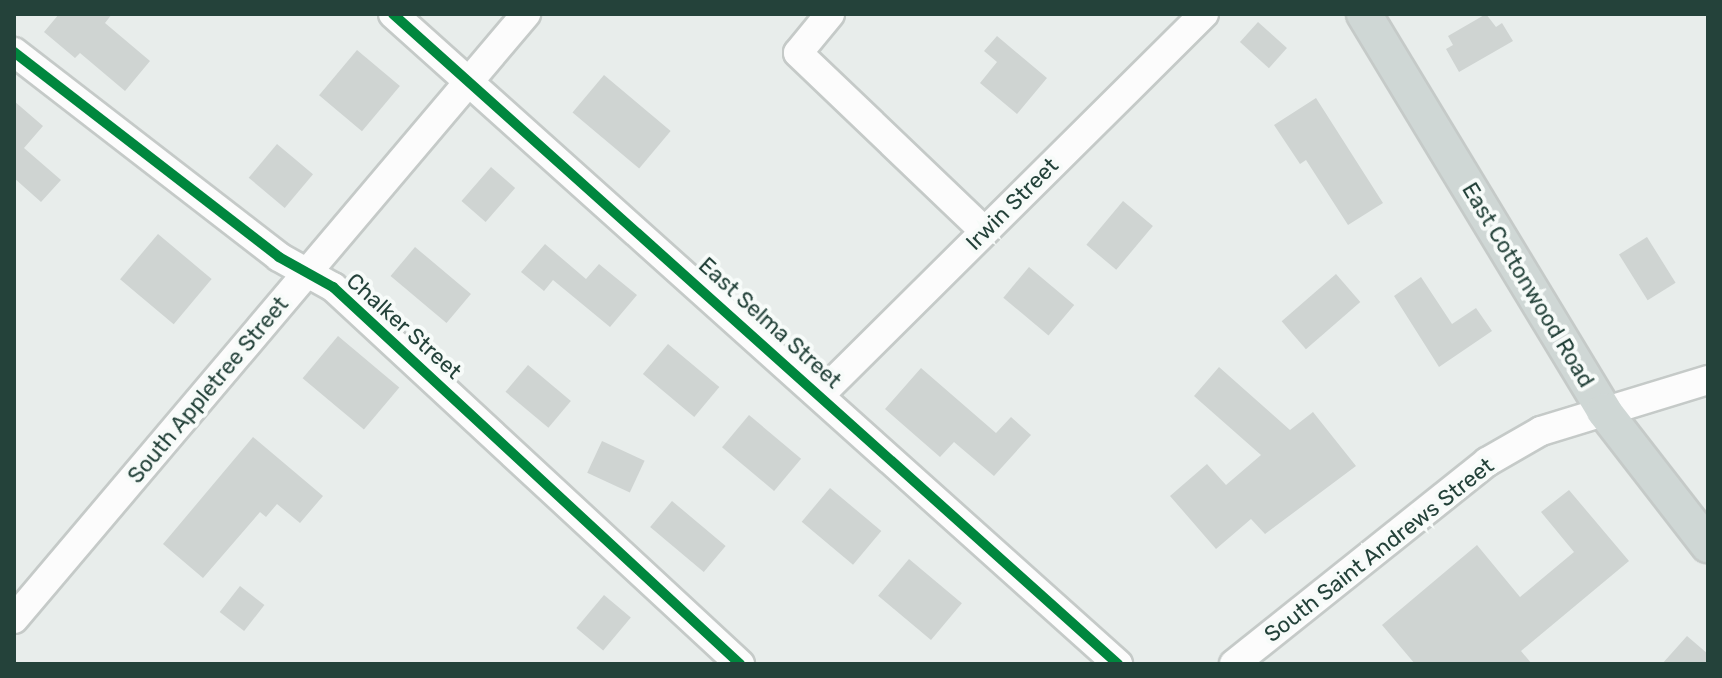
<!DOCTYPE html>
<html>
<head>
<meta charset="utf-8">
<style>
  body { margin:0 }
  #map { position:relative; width:1722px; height:678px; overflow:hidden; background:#e8edeb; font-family:Rubik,sans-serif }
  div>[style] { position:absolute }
  .building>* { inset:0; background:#cfd4d2; transform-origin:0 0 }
  .roads { filter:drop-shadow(2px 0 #c5cac8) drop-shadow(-2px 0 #c5cac8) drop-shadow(0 2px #c5cac8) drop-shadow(0 -2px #c5cac8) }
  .minor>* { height:28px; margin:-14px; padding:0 14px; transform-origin:14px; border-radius:14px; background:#fcfcfc }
  .major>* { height:34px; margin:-17px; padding:0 17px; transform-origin:17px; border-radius:17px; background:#cfd7d5 }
  .cycleway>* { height:10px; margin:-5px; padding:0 5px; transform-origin:5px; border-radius:5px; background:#00873e }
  span { translate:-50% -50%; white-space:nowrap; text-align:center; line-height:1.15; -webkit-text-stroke:8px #f7fbf9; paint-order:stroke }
  .street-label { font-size:22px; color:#24423a }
  .frame { position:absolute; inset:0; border:16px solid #24423a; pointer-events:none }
</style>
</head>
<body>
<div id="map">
  <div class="building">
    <div style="clip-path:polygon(59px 14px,112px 14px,105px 23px,150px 61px,125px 91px,80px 53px,75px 58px,44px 32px)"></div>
    <div style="clip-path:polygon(1486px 14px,1496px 27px,1502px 23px,1513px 41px,1459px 72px,1446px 49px,1453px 45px,1448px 36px)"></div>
    <div style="left:1258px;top:22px;width:39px;height:27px;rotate:42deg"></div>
    <div style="clip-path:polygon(997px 36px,1047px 78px,1017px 114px,980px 83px,997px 62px,984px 51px)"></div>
    <div style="left:357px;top:50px;width:56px;height:59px;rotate:40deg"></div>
    <div style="left:604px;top:75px;width:87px;height:49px;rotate:40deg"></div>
    <div style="clip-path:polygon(1316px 98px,1383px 203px,1348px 225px,1306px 160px,1300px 164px,1274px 125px)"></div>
    <div style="clip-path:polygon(14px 101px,43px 126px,24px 148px,61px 180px,41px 202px,14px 178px)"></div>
    <div style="left:277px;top:144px;width:47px;height:44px;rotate:40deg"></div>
    <div style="left:491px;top:167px;width:32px;height:45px;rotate:41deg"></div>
    <div style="left:1123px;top:201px;width:39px;height:57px;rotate:40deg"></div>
    <div style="left:158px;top:234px;width:70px;height:59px;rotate:40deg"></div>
    <div style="left:1647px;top:237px;width:54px;height:33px;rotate:58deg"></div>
    <div style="clip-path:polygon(545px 244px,586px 279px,599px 264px,637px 295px,610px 327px,553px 280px,544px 291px,521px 272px)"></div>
    <div style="left:415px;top:247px;width:73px;height:38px;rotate:40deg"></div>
    <div style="left:1029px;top:267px;width:59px;height:40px;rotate:40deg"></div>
    <div style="left:1336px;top:274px;width:37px;height:72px;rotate:49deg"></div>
    <div style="clip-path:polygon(1421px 277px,1452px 324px,1476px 308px,1492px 331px,1439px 367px,1394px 296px)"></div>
    <div style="left:338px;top:336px;width:80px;height:55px;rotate:40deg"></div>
    <div style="left:668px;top:344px;width:67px;height:39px;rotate:40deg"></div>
    <div style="left:528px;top:365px;width:56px;height:35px;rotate:40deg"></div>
    <div style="clip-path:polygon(1219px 367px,1290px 430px,1313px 412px,1356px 466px,1265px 534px,1251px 519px,1216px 549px,1170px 496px,1207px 464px,1226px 485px,1261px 455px,1194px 396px)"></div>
    <div style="clip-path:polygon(921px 368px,996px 433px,1011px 417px,1031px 435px,994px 476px,954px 442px,940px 457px,885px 409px)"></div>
    <div style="left:749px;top:415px;width:68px;height:42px;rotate:40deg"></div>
    <div style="clip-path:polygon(253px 437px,323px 496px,300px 523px,277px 504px,266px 517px,260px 512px,203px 578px,163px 544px)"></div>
    <div style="left:602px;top:441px;width:47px;height:35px;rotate:25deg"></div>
    <div style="left:830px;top:488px;width:67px;height:44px;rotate:40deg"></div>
    <div style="clip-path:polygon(1569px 490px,1629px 561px,1521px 651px,1532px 664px,1415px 664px,1382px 625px,1477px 545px,1520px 597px,1574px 552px,1541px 512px)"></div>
    <div style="left:672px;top:501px;width:70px;height:34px;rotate:40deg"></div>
    <div style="left:909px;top:559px;width:69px;height:48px;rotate:40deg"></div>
    <div style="left:240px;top:586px;width:31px;height:33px;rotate:38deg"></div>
    <div style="left:604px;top:595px;width:35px;height:43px;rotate:40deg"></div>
    <div style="clip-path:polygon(1687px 636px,1708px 654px,1708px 664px,1662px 664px)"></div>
  </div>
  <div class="roads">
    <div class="minor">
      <div style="left:393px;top:14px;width:974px;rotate:41.88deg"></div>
      <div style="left:830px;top:14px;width:50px;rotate:129.4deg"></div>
      <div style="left:798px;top:53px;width:257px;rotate:43.7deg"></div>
      <div style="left:14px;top:52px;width:335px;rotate:37.7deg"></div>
      <div style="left:279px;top:257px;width:62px;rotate:29.1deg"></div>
      <div style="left:333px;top:287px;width:555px;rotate:42.81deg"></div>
      <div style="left:820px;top:395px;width:541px;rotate:-44.78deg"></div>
      <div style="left:14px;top:619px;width:793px;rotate:-49.76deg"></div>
      <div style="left:1234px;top:664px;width:324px;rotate:-38.6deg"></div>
      <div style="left:1487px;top:462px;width:62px;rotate:-29.9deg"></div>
      <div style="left:1541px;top:431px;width:175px;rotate:-17deg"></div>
    </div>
    <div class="major">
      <div style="left:1364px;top:14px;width:464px;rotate:58.8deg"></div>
      <div style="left:1604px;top:411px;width:170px;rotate:52.2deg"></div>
    </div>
  </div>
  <div class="cycleway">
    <div style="left:393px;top:14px;width:974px;rotate:41.88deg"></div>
    <div style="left:14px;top:52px;width:335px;rotate:37.7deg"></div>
    <div style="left:279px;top:257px;width:62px;rotate:29.1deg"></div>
    <div style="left:333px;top:287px;width:555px;rotate:42.81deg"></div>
  </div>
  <div class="street-label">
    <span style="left:1012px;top:204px;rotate:-45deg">Irwin Street</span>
    <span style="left:1528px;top:285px;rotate:59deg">East Cottonwood Road</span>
    <span style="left:770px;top:323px;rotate:42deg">East Selma Street</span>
    <span style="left:404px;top:326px;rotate:42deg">Chalker Street</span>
    <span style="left:208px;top:390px;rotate:-50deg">South Appletree Street</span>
    <span style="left:1379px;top:550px;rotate:-38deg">South Saint Andrews Street</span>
  </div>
  <div class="frame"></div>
</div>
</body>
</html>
